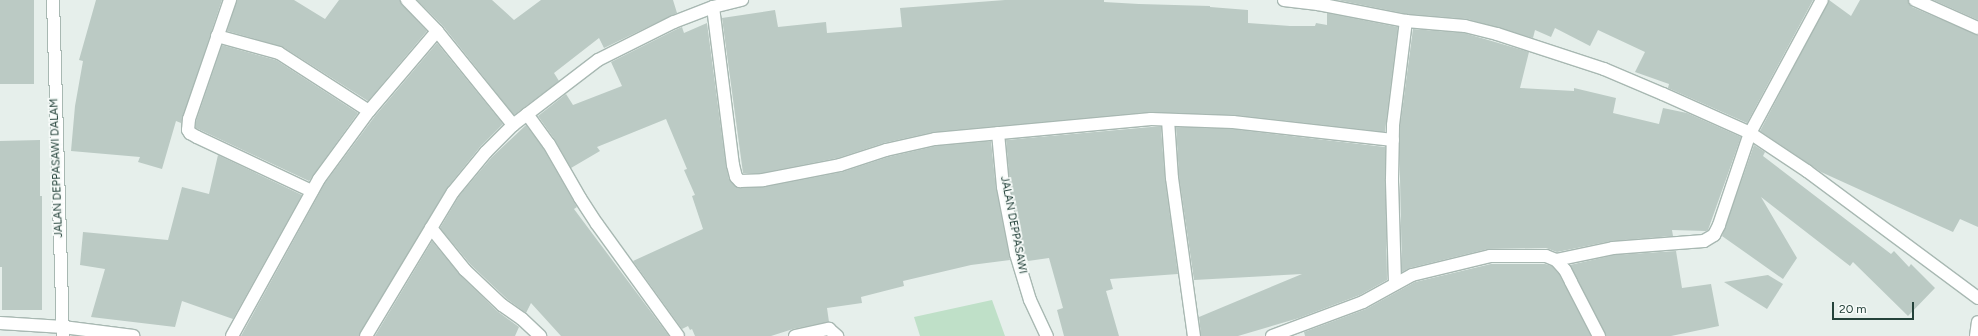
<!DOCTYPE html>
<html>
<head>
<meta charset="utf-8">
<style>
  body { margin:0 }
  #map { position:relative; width:1978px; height:336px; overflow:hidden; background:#e6efeb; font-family:Figtree,sans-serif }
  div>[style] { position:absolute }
  .green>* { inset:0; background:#bfe0c8 }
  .building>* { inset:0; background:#bbcac4; transform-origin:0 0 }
  .roads { filter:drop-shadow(1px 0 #a8b8b2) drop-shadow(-1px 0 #a8b8b2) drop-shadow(0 1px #a8b8b2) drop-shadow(0 -1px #a8b8b2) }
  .minor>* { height:12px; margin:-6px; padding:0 6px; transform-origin:6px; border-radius:6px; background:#fff }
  span { translate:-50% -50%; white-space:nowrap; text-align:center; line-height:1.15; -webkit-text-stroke:3.5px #f7fbf9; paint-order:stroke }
  .street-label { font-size:11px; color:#24423a }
  .scale { position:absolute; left:1832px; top:302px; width:82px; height:18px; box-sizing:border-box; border:2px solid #24423a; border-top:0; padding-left:5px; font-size:12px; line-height:14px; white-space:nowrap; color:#24423a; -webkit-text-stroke:3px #f7fbf9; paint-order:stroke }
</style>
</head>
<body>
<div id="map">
  <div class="green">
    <div style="clip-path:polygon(992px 300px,1005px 336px,920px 336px,914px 317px)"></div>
  </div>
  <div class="building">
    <div style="left:0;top:0;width:34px;height:84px"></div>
    <div style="clip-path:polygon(96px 0,222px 0,181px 123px,176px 121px,162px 169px,138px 162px,140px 157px,71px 151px,75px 106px,83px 61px,79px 60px)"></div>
    <div style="clip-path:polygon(237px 0,294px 0,325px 19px,339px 0,400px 0,402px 5px,427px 31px,368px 101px,283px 47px,227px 31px)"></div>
    <div style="clip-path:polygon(417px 0,492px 0,514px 20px,541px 0,673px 0,677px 13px,604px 48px,599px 38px,554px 73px,559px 81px,514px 115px,443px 26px)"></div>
    <div style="clip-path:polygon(1005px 0,1104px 0,1104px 2px,1139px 4px,1210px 6px,1210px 7px,1248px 10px,1248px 23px,1290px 26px,1315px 26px,1316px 23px,1327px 25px,1327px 13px,1398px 27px,1385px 132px,1234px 115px,1150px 112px,934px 132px,884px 143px,838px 158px,762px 173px,743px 173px,722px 18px,775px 10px,778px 27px,826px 22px,827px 33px,902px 27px,900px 8px)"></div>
    <div style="clip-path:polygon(1337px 0,1813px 0,1747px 123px,1668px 88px,1669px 84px,1635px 72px,1645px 52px,1598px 30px,1590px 46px,1555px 28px,1551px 37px,1535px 30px,1533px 38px,1467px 19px,1407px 14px)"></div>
    <div style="clip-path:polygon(1829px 0,1851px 16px,1860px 0,1908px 0,1912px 7px,1978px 35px,1978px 227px,1960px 219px,1953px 232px,1821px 172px,1760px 131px)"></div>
    <div style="clip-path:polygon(1933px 0,1978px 0,1978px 20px)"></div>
    <div style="clip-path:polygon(707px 23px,726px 166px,729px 179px,735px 186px,740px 188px,764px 187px,842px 172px,888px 157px,936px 146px,991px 141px,996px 188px,1010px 260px,971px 265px,903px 281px,904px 286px,861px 297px,862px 303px,827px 308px,829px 322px,793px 329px,771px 336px,695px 336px,692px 329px,690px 330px,688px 326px,682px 329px,633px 261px,703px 229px,692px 196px,695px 195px,684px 170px,687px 169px,666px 119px,597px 147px,600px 151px,571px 168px,555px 140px,538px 116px,566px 94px,573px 105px,622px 86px,611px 62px,677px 29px,682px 27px,684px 33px)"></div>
    <div style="clip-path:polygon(1413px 29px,1464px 33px,1529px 52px,1520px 88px,1574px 91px,1574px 88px,1616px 98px,1613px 113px,1659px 124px,1663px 108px,1687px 113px,1741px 137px,1708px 230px,1706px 231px,1672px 230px,1673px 236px,1612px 241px,1557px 252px,1546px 248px,1488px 249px,1410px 268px,1402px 272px,1400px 179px,1400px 126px)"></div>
    <div style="clip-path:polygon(437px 43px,503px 124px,480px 147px,447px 188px,359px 336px,241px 336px,325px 183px,375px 116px)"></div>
    <div style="clip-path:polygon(222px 45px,276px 60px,358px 113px,309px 181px,196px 128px,196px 121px)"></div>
    <div style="clip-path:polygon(526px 125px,543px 148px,577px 207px,574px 209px,669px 336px,561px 336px,531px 303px,526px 313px,507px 299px,471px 265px,440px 228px,459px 196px,492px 157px)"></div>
    <div style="clip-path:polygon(1151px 127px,1161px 127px,1165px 179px,1178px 274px,1110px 279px,1113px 289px,1106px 291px,1119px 336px,1064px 336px,1057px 310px,1063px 308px,1049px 258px,1028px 261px,1023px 252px,1010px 186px,1006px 140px)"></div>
    <div style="clip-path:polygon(1176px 127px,1232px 129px,1385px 147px,1387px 280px,1360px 295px,1299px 318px,1238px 336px,1201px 336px,1199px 317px,1302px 274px,1194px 280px,1179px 177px)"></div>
    <div style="clip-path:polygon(40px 140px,40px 196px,42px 196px,42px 310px,2px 310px,2px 267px,0 267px,0 141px)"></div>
    <div style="clip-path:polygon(1754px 145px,1765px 152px,1763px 156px,1891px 254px,1894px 251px,1909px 267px,1911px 264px,1935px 288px,1908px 316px,1853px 262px,1850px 266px,1761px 197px,1797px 258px,1783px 279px,1722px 236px)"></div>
    <div style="clip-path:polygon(218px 155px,302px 195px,233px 319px,182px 301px,175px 327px,91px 317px,105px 269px,80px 265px,83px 232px,168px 240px,182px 187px,209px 194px)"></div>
    <div style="clip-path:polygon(432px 241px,460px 275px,497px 311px,519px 327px,515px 336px,375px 336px)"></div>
    <div style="clip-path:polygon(1676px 251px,1682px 288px,1711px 284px,1719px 326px,1671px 336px,1606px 336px,1570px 265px,1614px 255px)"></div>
    <div style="clip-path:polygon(1491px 264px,1545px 264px,1552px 266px,1559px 274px,1591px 336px,1305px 336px,1304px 332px,1366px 309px,1415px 282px)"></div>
    <div style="clip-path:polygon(1768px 275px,1783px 284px,1767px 309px,1724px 282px)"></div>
  </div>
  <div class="roads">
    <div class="minor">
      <div style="left:53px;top:0;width:336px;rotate:88.3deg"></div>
      <div style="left:230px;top:0;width:126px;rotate:109deg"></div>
      <div style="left:189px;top:119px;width:11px;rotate:95deg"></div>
      <div style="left:188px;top:130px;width:4px;rotate:56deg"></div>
      <div style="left:190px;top:133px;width:8px;rotate:30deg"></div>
      <div style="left:197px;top:137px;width:127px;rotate:25.2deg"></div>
      <div style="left:407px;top:0;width:43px;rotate:45.9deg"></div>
      <div style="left:1284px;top:0;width:34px;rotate:7deg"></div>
      <div style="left:1318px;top:4px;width:90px;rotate:10.9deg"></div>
      <div style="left:1406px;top:21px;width:59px;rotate:4.8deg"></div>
      <div style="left:1465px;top:26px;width:33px;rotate:14deg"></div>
      <div style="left:1497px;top:34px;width:113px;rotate:18.1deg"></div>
      <div style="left:1604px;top:69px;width:64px;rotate:23deg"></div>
      <div style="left:1663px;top:94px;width:95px;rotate:24.1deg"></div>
      <div style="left:1750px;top:133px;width:69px;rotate:33.7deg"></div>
      <div style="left:1807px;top:171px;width:213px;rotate:36.6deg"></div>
      <div style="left:1915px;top:0;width:69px;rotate:24deg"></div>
      <div style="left:713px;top:7px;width:159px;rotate:82.8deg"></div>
      <div style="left:733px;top:165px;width:12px;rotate:76deg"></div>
      <div style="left:736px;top:177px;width:6px;rotate:45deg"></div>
      <div style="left:740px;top:181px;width:23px;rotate:-2deg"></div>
      <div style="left:763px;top:180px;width:78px;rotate:-11deg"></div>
      <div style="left:840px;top:165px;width:48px;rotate:-18.1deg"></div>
      <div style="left:886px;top:150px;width:50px;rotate:-12.7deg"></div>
      <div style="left:935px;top:139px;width:217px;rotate:-5.3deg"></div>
      <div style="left:1151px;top:119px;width:82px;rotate:2.1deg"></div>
      <div style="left:1233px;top:122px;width:161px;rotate:6.4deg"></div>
      <div style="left:217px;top:36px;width:64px;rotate:15.3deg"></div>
      <div style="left:279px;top:53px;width:107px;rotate:32.8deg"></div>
      <div style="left:527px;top:114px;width:37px;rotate:54deg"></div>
      <div style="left:549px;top:144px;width:62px;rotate:60.1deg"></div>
      <div style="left:580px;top:198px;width:31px;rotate:57deg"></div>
      <div style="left:597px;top:224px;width:138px;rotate:54.1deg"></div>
      <div style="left:1168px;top:120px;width:58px;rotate:86.1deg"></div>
      <div style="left:1172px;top:178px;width:160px;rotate:82.1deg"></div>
      <div style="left:998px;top:133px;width:54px;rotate:84.7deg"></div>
      <div style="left:1003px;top:187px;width:68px;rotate:79deg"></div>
      <div style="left:1016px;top:254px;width:48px;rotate:73.1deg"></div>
      <div style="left:1030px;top:300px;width:40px;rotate:65deg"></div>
      <div style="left:431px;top:228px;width:54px;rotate:51deg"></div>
      <div style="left:465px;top:270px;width:51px;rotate:43.4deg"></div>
      <div style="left:502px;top:305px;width:24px;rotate:35deg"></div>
      <div style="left:522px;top:319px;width:25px;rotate:43deg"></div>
      <div style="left:1556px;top:260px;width:58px;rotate:-11.9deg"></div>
      <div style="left:1613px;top:248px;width:91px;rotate:-4.4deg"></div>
      <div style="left:1704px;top:241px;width:12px;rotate:-31deg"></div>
      <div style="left:1714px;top:235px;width:11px;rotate:-63deg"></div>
      <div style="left:1719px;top:225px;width:97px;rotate:-71.4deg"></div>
      <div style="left:1750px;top:133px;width:151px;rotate:-61.6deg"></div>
      <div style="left:1395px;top:283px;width:104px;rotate:-91.7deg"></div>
      <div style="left:1392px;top:179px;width:54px;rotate:-88.9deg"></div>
      <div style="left:1393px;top:125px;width:105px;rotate:-82.9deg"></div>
      <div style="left:0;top:323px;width:63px;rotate:3.6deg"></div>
      <div style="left:63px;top:327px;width:71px;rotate:7.3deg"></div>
      <div style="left:232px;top:336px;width:179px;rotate:-61deg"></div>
      <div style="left:319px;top:179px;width:84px;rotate:-53.7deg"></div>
      <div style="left:369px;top:111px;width:105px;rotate:-49.6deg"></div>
      <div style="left:437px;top:31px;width:121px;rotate:51deg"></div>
      <div style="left:366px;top:336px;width:168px;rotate:-58.9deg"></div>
      <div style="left:453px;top:192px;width:52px;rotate:-50.5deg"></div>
      <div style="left:486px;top:152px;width:38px;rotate:-45deg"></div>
      <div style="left:513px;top:125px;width:107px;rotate:-37.4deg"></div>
      <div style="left:598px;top:60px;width:85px;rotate:-26.6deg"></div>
      <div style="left:674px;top:22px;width:42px;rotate:-21deg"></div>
      <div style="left:713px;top:7px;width:30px;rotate:-14deg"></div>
      <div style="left:795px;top:336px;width:35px;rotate:-12deg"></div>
      <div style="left:829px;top:329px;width:11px;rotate:41deg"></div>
      <div style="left:1272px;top:336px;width:97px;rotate:-20.5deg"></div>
      <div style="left:1363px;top:302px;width:56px;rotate:-28.9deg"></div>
      <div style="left:1412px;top:275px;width:80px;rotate:-13.7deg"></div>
      <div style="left:1490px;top:256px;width:56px"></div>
      <div style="left:1546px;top:256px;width:11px;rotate:22deg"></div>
      <div style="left:1556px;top:260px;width:13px;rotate:48deg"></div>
      <div style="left:1565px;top:270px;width:13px;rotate:63deg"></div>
      <div style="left:1571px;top:282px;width:61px;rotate:62.6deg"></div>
      <div style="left:1976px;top:336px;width:14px;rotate:-82deg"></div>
    </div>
  </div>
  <div class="street-label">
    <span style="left:57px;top:168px;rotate:-92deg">JALAN DEPPASAWI DALAM</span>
    <span style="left:1013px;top:225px;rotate:79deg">JALAN DEPPASAWI</span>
  </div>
  <div class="scale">20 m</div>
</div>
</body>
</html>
